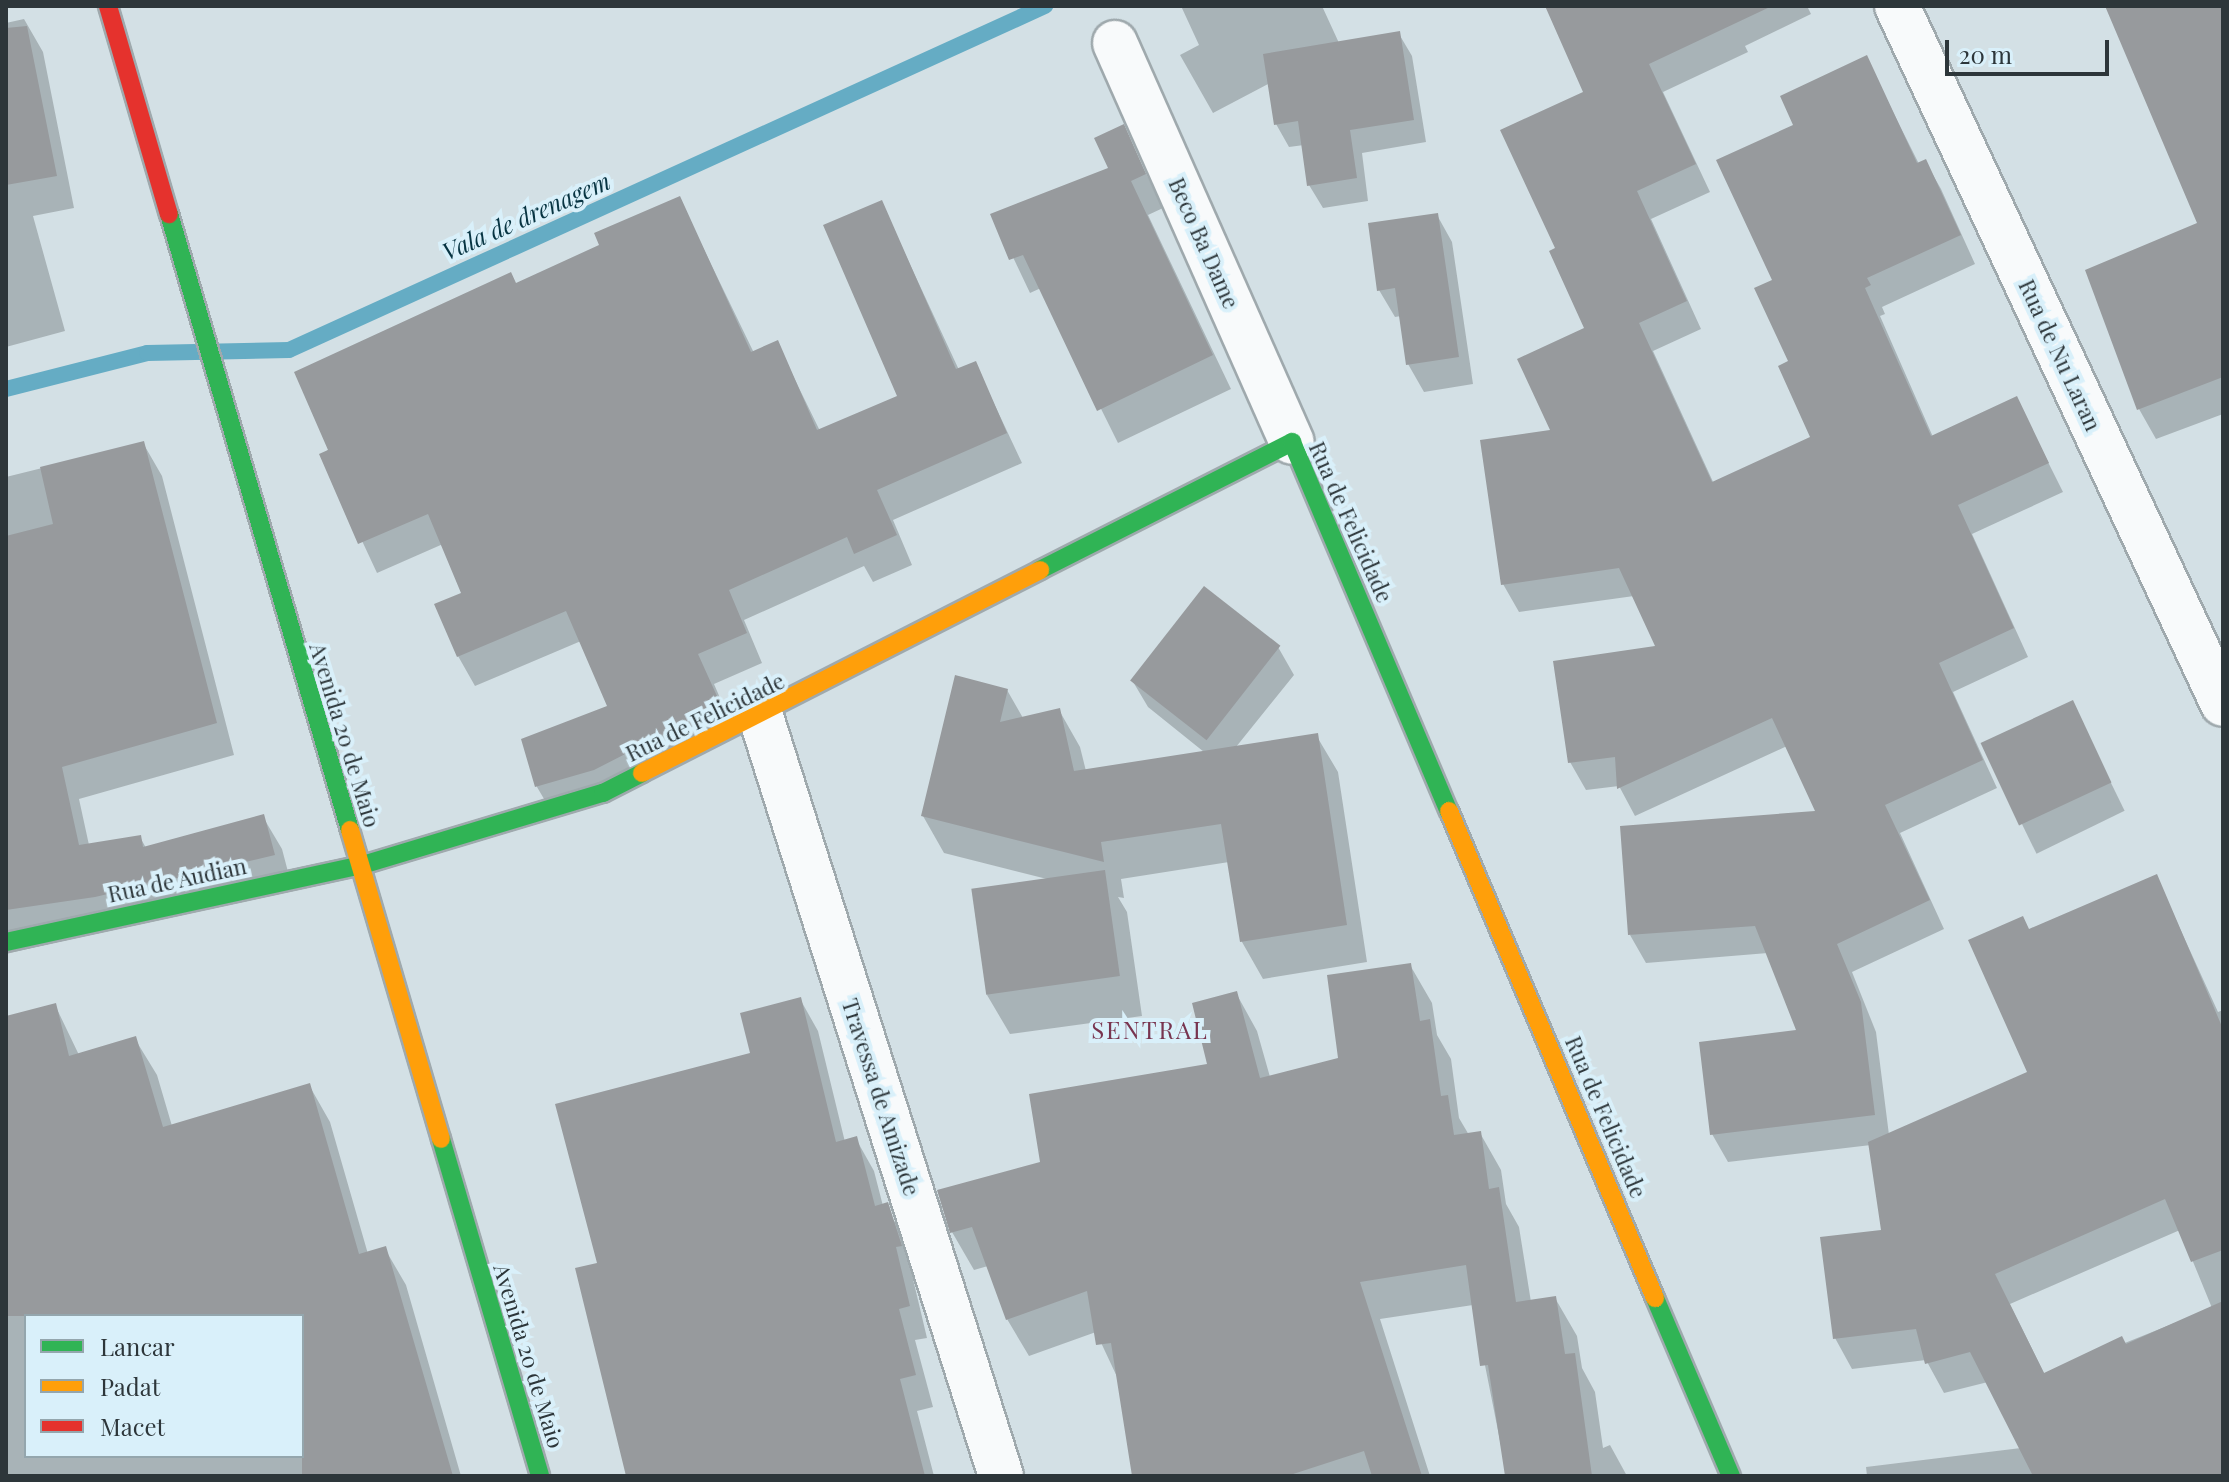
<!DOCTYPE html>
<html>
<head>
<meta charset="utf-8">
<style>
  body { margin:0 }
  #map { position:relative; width:2229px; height:1482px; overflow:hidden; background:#d3e0e5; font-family:"Playfair Display",serif }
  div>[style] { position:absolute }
  .shadow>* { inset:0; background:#0003; transform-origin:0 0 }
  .stream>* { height:16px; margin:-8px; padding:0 8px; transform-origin:8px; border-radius:8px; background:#65acc4 }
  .building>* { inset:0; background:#979a9d; transform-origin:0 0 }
  .roads { filter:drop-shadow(2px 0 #9fa9ad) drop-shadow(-2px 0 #9fa9ad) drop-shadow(0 2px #9fa9ad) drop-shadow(0 -2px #9fa9ad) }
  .street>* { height:44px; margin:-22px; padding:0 22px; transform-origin:22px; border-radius:22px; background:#f8fafb }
  .fast>* { height:18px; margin:-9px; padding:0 9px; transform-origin:9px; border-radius:9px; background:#30b455 }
  .slow>* { height:18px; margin:-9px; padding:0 9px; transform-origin:9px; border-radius:9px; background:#ff9f0a }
  .jam>* { height:18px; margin:-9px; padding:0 9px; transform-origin:9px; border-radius:9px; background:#e5322d }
  span { translate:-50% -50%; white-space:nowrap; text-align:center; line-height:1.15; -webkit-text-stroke:8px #d9f0fa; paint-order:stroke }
  .street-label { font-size:22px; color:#2d363a }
  .water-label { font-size:24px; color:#073442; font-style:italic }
  .neighbourhood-label { font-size:24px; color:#78344f; letter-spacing:2px }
  .frame { position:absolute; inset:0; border:8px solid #2d363a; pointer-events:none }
  .legend { position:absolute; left:24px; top:1314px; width:280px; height:144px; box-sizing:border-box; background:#d9f0fa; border:2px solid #94a6ad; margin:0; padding:10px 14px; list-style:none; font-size:24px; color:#2d363a }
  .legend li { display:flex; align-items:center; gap:16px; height:40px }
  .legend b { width:40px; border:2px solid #94a6ad }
  .scale { position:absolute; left:1945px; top:40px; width:164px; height:36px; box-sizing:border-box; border:4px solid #2d363a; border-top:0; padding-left:10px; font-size:24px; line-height:28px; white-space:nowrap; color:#2d363a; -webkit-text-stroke:6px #d9f0fa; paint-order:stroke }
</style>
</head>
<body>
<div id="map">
  <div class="shadow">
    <div style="clip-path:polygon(1181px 6px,1322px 6px,1339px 43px,1399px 34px,1412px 56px,1426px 142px,1362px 153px,1368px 201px,1323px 208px,1309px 185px,1304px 145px,1289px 147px,1276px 124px,1270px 83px,1213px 113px,1180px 55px,1199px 45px)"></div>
    <div style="clip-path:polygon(evenodd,1560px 6px,1807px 6px,1811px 14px,1745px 46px,1748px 52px,1663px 92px,1710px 192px,1651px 219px,1701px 329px,1653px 351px,1714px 484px,1813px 438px,1774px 281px,1796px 126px,1866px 58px,1919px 164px,1925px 161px,1941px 189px,1975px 264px,1882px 307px,1885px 314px,1880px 316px,1933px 437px,2016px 398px,2063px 492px,1972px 534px,2028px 657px,1953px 692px,1997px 788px,1900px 833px,1944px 929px,1852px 972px,1876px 1032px,1889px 1135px,2030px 1073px,2030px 931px,2156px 876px,2218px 1012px,2223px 1010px,2223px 1476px,1867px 1476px,1866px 1467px,2021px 1448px,1988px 1382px,1944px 1393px,1926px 1360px,1852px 1369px,1835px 1338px,1883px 1231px,1871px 1145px,1728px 1162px,1712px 1134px,1799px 1031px,1768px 953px,1646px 963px,1630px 935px,1818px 813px,1787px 746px,1635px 816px,1619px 786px,1586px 790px,1570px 762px,1658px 648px,1634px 596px,1519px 612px,1503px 584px,1587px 329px,1558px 249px,1586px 93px,1560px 6px,2180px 1230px,2212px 1308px,2045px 1375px,2010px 1304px,2180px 1230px)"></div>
    <div style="clip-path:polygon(2106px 6px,2223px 6px,2223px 414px,2156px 439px,2139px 409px,2200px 224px)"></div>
    <div style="clip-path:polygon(24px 19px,43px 52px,74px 208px,33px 216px,65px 331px,6px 347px,6px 23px)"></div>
    <div style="clip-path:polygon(1123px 127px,1163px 208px,1148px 215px,1231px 389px,1118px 443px,1041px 288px,1030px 293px,993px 215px,1111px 169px)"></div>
    <div style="clip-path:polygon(679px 198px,754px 353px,777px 343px,820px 431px,899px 397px,881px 202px,959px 370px,975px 363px,1022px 463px,893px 520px,912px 565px,873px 582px,864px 566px,744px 620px,762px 663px,714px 684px,736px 735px,554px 816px,537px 787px,524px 740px,610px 707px,581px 641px,475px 686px,458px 656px,463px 594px,443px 544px,377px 573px,322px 455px,516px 285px,602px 246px)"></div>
    <div style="clip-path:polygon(1437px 215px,1452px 242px,1473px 384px,1424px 392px,1408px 364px,1401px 316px,1395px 317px,1379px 290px)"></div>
    <div style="clip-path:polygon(143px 443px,162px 476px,234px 755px,79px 799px,89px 845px,140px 837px,146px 848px,263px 817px,282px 849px,292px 887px,6px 954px,6px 477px)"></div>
    <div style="clip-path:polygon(1278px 647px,1294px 675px,1236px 747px,1316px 735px,1338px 772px,1367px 962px,1263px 979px,1242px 942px,1229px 862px,1121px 879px,1124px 898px,1118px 897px,1127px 912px,1142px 1016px,1010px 1034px,987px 995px,1051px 880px,944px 853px,923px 816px,1007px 690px,1023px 718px,1059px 710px,1080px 747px,1086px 771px,1204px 752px,1148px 707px,1132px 680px)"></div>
    <div style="left:2072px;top:703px;width:120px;height:98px;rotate:64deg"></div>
    <div style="clip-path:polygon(1410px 965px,1432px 1003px,1437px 1035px,1451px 1059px,1459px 1118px,1469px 1135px,1480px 1133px,1501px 1170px,1506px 1204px,1519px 1227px,1531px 1302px,1555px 1298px,1577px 1336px,1582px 1368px,1595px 1392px,1603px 1448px,1610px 1445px,1627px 1476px,1507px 1476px,1473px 1305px,1380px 1319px,1430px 1476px,1134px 1476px,1119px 1381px,1096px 1332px,1029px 1356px,1007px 1319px,988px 1266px,974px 1270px,952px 1232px,1042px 1163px,1209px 1066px,1236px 993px,1257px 1031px,1270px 1077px,1341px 1059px)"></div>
    <div style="clip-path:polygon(800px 999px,818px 1031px,845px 1142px,856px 1139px,874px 1171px,883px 1206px,906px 1237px,919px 1278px,913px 1279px,927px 1338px,915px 1340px,933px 1407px,917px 1411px,934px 1476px,628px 1476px,599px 1264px,753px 1054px)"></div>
    <div style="clip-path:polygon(evenodd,55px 1005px,79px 1055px,135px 1039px,157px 1075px,172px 1126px,309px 1085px,330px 1122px,368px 1254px,385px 1249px,406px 1285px,461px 1476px,6px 1476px,6px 1018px,55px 1005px,26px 1316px,302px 1316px,302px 1456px,26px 1456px,26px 1316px)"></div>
  </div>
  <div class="stream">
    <div style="left:6px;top:389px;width:146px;rotate:-14.3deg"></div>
    <div style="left:147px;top:353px;width:142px;rotate:-1.2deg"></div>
    <div style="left:289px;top:350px;width:831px;rotate:-24.47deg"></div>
  </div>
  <div class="building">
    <div style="clip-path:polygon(1545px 6px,1772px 6px,1649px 64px,1696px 164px,1637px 191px,1687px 301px,1639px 323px,1712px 482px,1810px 437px,1778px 366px,1788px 361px,1754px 288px,1772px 280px,1716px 160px,1793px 125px,1780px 96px,1867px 55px,1917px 163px,1926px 159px,1961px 235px,1867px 278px,1871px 285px,1865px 288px,1931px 436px,2017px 396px,2049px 463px,1958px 505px,2014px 628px,1939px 663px,1983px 760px,1885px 805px,1930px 900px,1837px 944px,1861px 1002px,1875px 1115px,1710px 1135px,1699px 1042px,1796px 1030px,1755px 926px,1628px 935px,1620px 826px,1815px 811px,1772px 718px,1617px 789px,1615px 757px,1568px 763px,1553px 661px,1655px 646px,1619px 568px,1501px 585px,1480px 440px,1550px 430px,1517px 359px,1584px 328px,1549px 251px,1555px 248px,1500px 130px,1583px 92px)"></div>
    <div style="clip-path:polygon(2105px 6px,2223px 6px,2223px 377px,2137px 410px,2085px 270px,2197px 223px)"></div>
    <div style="clip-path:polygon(27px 26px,57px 176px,6px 185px,6px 28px)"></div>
    <div style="clip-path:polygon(1400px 31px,1414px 120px,1350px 130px,1357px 178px,1307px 186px,1298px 121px,1274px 125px,1263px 54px)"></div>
    <div style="clip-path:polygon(1124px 124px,1146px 174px,1131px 181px,1213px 355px,1097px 411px,1023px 255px,1009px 260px,990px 214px,1108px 168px,1094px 138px)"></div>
    <div style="clip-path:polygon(680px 196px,751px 352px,778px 340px,817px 430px,897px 396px,823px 225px,882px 200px,956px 369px,976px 361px,1007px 433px,877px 490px,897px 535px,854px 554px,847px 537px,729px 590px,747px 633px,698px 654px,721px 705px,594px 770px,535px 787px,521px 739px,607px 706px,566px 611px,457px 657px,434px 604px,461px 593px,428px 514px,358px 544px,319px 454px,328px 450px,294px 372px,511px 272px,516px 283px,599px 245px,594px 233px)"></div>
    <div style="clip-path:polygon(1438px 213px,1459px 357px,1406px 365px,1395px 288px,1377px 291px,1368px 223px)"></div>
    <div style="clip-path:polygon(144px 441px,217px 723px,62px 767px,79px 845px,141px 835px,143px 847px,264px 814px,275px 855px,95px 897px,6px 910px,6px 536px,53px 524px,40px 467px)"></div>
    <div style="left:1204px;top:586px;width:97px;height:120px;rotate:38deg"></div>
    <div style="clip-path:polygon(955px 675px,1008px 689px,1000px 722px,1060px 708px,1074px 771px,1318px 733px,1347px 925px,1240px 942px,1221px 824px,1101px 842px,1104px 862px,921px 816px)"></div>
    <div style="left:2073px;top:700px;width:91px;height:102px;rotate:65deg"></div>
    <div style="left:1105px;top:870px;width:107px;height:135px;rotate:82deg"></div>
    <div style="clip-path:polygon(2157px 874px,2223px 1029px,2223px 1250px,2191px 1262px,2165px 1199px,1995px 1274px,2044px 1373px,2122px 1336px,2126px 1344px,2223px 1301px,2223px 1476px,2033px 1476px,1970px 1352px,1925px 1364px,1916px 1329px,1833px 1339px,1820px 1237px,1881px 1230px,1868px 1142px,2027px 1072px,1968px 940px,2023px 916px,2029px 929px)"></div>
    <div style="clip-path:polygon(1411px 963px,1420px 1021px,1430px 1019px,1441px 1096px,1448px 1095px,1454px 1135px,1481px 1131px,1489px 1189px,1499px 1187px,1516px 1302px,1556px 1296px,1565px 1354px,1575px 1353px,1592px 1476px,1505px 1476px,1488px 1365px,1480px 1366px,1466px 1265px,1360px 1282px,1422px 1476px,1372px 1476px,1364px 1451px,1287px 1476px,1132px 1476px,1111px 1343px,1096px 1345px,1087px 1291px,1006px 1320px,972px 1227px,950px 1233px,937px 1190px,1040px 1162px,1029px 1094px,1207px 1064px,1192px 1003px,1237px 991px,1260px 1078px,1338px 1058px,1327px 975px)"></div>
    <div style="clip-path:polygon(801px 997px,836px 1142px,857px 1136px,875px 1206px,888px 1202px,902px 1246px,896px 1247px,910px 1306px,899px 1309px,916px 1375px,900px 1379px,925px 1476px,626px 1476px,575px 1268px,597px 1263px,555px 1104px,750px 1053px,740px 1013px)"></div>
    <div style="clip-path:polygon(56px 1003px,69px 1056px,136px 1036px,163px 1127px,310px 1083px,359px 1254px,386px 1246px,453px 1476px,302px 1476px,302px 1316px,6px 1316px,6px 1016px)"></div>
  </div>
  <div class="roads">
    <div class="street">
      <div style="left:1897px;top:6px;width:770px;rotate:64.97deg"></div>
      <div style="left:1115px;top:43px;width:436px;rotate:66.1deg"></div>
      <div style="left:761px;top:717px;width:796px;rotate:72.45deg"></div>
    </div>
    <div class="fast">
      <div style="left:169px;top:214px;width:642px;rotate:73.63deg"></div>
      <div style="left:1040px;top:570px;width:283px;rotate:-26.9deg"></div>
      <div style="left:1292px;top:442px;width:401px;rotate:67deg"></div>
      <div style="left:6px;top:942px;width:361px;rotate:-12.2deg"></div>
      <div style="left:359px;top:866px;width:255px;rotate:-16.7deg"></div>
      <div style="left:603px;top:793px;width:44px;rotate:-27.1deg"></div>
      <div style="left:441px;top:1139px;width:351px;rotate:73.6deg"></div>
      <div style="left:1655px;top:1298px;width:194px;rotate:66.9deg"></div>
    </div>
    <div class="slow">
      <div style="left:642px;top:773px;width:447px;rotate:-27deg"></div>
      <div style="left:1449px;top:811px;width:529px;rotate:67.07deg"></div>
      <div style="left:350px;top:830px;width:322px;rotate:73.6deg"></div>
    </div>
    <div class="jam">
      <div style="left:108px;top:6px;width:217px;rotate:73.7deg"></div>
    </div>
  </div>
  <div class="street-label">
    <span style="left:1204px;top:243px;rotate:66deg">Beco Ba Dame</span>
    <span style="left:2060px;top:355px;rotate:65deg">Rua de Nu Laran</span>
    <span style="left:1351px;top:522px;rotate:66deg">Rua de Felicidade</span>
    <span style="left:705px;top:717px;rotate:-26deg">Rua de Felicidade</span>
    <span style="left:345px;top:735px;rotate:73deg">Avenida 20 de Maio</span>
    <span style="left:177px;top:880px;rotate:-12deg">Rua de Audian</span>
    <span style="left:881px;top:1097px;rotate:72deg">Travessa de Amizade</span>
    <span style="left:1606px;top:1117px;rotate:67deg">Rua de Felicidade</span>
    <span style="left:529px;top:1356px;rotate:73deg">Avenida 20 de Maio</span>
  </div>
  <div class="water-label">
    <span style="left:526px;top:216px;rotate:-24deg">Vala de drenagem</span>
  </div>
  <div class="neighbourhood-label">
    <span style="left:1150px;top:1030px">SENTRAL</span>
  </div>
  <div class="frame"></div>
  <ul class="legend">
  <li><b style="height:10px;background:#30b455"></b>Lancar</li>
  <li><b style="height:10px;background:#ff9f0a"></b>Padat</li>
  <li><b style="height:10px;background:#e5322d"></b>Macet</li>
  </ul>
  <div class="scale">20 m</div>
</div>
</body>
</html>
